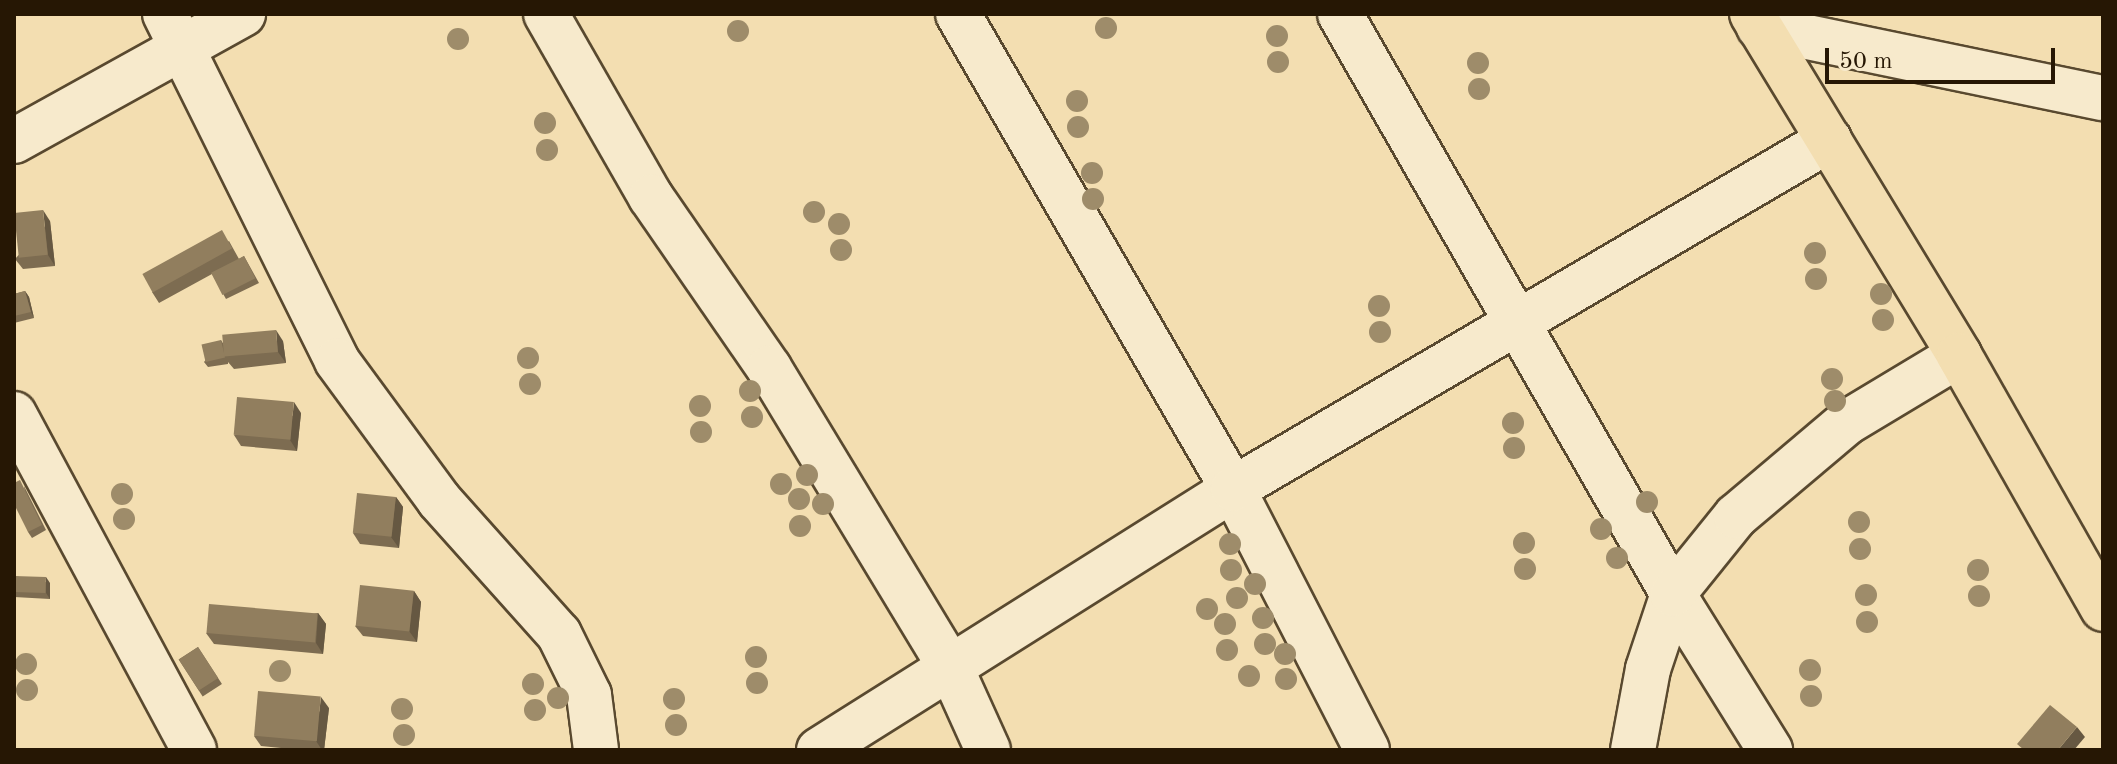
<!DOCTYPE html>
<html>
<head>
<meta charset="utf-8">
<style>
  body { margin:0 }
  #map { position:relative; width:2117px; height:764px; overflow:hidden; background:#f3deb1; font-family:"Old Standard TT",serif }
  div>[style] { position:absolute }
  .roads { filter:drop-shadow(2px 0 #59492f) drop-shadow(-2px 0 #59492f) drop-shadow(0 2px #59492f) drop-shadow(0 -2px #59492f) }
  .minor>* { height:44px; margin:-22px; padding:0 22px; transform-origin:22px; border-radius:22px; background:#f7eacc }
  .highway>* { height:44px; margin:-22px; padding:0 22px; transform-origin:22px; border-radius:22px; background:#f3deb1 }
  .trees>* { width:22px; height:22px; margin:-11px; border-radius:50%; background:#9e8c6a }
  .wall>* { inset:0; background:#7d6c51; transform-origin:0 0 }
  .shaded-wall>* { inset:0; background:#665842 }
  .building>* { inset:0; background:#917e5e; transform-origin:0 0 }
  span { translate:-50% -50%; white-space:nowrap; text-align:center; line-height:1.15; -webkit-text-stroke:6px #f7eacc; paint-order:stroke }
  .frame { position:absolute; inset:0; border:16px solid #261704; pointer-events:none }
  .scale { position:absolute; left:1825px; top:48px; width:230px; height:36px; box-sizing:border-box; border:4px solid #261704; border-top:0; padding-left:10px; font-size:24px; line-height:28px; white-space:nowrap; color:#261704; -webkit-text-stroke:6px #f7eacc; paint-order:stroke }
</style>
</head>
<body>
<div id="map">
  <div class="roads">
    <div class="minor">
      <div style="left:165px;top:14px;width:387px;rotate:63.6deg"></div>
      <div style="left:337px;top:361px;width:172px;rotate:53.7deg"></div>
      <div style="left:439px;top:500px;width:180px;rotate:48.2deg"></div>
      <div style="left:559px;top:634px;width:68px;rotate:63.8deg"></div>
      <div style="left:589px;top:695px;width:55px;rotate:82.7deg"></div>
      <div style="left:546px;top:14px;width:211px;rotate:60.2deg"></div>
      <div style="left:651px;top:197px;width:208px;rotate:55.4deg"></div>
      <div style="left:769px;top:368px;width:351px;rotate:58.8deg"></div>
      <div style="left:951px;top:668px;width:90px;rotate:65.7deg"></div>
      <div style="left:958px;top:14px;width:549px;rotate:59.93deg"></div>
      <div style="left:1233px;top:489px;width:293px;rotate:62.8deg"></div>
      <div style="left:1340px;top:14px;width:669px;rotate:60.14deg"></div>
      <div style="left:1673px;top:594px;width:184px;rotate:58.1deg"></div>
      <div style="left:1759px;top:27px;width:351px;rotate:11.7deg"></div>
      <div style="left:14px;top:141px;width:262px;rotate:-29deg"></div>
      <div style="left:14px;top:414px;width:381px;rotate:61.8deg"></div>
      <div style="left:819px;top:750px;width:489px;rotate:-32.2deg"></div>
      <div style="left:1233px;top:489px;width:691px;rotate:-30.35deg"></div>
      <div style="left:1633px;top:750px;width:82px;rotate:-79.5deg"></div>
      <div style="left:1648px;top:669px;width:79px;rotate:-71.6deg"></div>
      <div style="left:1673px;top:594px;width:100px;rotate:-51.1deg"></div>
      <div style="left:1736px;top:516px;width:144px;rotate:-40.2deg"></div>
      <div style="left:1846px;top:423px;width:132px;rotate:-31deg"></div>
    </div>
    <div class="highway">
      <div style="left:1752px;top:14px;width:399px;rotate:58.7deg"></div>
      <div style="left:1959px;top:355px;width:292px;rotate:60.4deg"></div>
    </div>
  </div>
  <div class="trees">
    <div style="left:1106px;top:28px"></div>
    <div style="left:738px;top:31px"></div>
    <div style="left:1277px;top:36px"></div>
    <div style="left:458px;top:39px"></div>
    <div style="left:1278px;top:62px"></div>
    <div style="left:1478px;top:63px"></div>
    <div style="left:1479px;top:89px"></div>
    <div style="left:1077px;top:101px"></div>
    <div style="left:545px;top:123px"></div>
    <div style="left:1078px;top:127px"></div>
    <div style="left:547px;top:150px"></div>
    <div style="left:1092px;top:173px"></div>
    <div style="left:1093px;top:199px"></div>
    <div style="left:814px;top:212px"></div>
    <div style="left:839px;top:224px"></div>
    <div style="left:841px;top:250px"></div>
    <div style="left:1815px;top:253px"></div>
    <div style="left:1816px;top:279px"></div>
    <div style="left:1881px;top:294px"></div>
    <div style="left:1379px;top:306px"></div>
    <div style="left:1883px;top:320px"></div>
    <div style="left:1380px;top:332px"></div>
    <div style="left:528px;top:358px"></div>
    <div style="left:1832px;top:379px"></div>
    <div style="left:530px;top:384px"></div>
    <div style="left:750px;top:391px"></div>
    <div style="left:1835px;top:401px"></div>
    <div style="left:700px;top:406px"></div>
    <div style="left:752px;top:417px"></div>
    <div style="left:1513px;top:423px"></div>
    <div style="left:701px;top:432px"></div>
    <div style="left:1514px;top:448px"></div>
    <div style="left:807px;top:475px"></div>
    <div style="left:781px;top:484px"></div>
    <div style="left:122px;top:494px"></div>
    <div style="left:799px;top:499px"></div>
    <div style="left:1647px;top:502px"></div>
    <div style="left:823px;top:504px"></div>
    <div style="left:124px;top:519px"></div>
    <div style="left:1859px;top:522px"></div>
    <div style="left:800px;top:526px"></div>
    <div style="left:1601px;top:529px"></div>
    <div style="left:1524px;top:543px"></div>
    <div style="left:1230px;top:544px"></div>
    <div style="left:1860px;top:549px"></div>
    <div style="left:1617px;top:558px"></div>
    <div style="left:1525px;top:569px"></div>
    <div style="left:1231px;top:570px"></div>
    <div style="left:1978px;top:570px"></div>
    <div style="left:1255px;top:584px"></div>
    <div style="left:1866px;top:595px"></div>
    <div style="left:1979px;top:596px"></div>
    <div style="left:1237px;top:598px"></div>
    <div style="left:1207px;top:609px"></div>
    <div style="left:1263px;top:618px"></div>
    <div style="left:1867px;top:622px"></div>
    <div style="left:1225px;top:624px"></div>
    <div style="left:1265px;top:644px"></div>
    <div style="left:1227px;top:650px"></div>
    <div style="left:1285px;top:654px"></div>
    <div style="left:756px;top:657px"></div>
    <div style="left:26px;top:664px"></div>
    <div style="left:1810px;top:670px"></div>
    <div style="left:280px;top:671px"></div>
    <div style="left:1249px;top:676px"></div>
    <div style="left:1286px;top:679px"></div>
    <div style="left:757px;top:683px"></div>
    <div style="left:533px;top:684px"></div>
    <div style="left:27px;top:690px"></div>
    <div style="left:1811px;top:696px"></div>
    <div style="left:558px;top:698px"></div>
    <div style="left:674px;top:699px"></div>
    <div style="left:402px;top:709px"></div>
    <div style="left:535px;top:710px"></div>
    <div style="left:676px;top:725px"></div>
    <div style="left:404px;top:735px"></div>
  </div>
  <div class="wall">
    <div style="clip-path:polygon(50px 221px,55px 266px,23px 269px,15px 259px)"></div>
    <div style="clip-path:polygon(229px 241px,239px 259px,244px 256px,259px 283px,226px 299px,212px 274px,159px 303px,152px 292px)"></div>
    <div style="clip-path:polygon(25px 291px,29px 297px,34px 318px,14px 323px,14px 294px)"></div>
    <div style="clip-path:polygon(221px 340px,224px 345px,283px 341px,286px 363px,234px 369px,228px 362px,228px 364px,208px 367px,204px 362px)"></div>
    <div style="clip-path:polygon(301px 413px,297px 451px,241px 446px,234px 435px)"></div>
    <div style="clip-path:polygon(24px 486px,46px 530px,32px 538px,28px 532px)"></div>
    <div style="clip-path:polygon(396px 497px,403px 507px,399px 548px,360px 544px,353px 533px)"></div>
    <div style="clip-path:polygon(14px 576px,50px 583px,50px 599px,14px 597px)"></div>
    <div style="clip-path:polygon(414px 591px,421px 602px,417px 642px,363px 636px,355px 626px)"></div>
    <div style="clip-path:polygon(318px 613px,326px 624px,323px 654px,214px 644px,206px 633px)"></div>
    <div style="left:198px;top:647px;width:44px;height:23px;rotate:57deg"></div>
    <div style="clip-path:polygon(329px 708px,324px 750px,301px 750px,261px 746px,254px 736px)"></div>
  </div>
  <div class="shaded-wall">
    <div style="clip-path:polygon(43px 210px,50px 221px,55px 266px,48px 255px)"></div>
    <div style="clip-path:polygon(25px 291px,29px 297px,34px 318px,31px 312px)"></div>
    <div style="clip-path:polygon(276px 330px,283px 341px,286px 363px,278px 352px)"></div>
    <div style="clip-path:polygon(294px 402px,301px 413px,297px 451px,290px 440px)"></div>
    <div style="clip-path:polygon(396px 497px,403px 507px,399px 548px,391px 537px)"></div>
    <div style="clip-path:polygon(46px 577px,50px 583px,50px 599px,46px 593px)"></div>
    <div style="clip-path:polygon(414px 591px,421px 602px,417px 642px,409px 631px)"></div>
    <div style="clip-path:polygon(318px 613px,326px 624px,323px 654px,316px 643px)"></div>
    <div style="clip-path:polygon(321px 697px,329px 708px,324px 750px,322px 750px,316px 741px)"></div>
    <div style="clip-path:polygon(2077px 727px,2085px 737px,2074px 750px,2058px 750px)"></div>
  </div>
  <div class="building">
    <div style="left:43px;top:210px;width:45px;height:29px;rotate:84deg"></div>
    <div style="left:222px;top:230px;width:21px;height:91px;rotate:61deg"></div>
    <div style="left:244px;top:256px;width:25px;height:37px;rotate:63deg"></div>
    <div style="clip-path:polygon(25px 291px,31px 312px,14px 316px,14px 294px)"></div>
    <div style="left:276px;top:330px;width:22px;height:54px;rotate:85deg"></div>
    <div style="left:221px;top:340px;width:18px;height:20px;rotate:77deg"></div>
    <div style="left:237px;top:397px;width:57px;height:38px;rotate:5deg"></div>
    <div style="clip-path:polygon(20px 480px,42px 525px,28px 532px,14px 504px,14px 483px)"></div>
    <div style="left:357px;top:493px;width:39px;height:40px;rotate:6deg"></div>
    <div style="left:14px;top:576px;width:32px;height:16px;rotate:2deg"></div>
    <div style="left:360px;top:585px;width:54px;height:41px;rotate:6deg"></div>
    <div style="left:209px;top:604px;width:109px;height:29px;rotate:5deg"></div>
    <div style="left:198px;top:647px;width:37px;height:23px;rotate:57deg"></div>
    <div style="left:258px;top:691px;width:63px;height:45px;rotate:5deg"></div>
    <div style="clip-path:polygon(2050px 705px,2077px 727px,2058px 750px,2024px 750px,2017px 744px)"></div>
  </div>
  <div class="frame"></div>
  <div class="scale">50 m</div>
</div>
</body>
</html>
